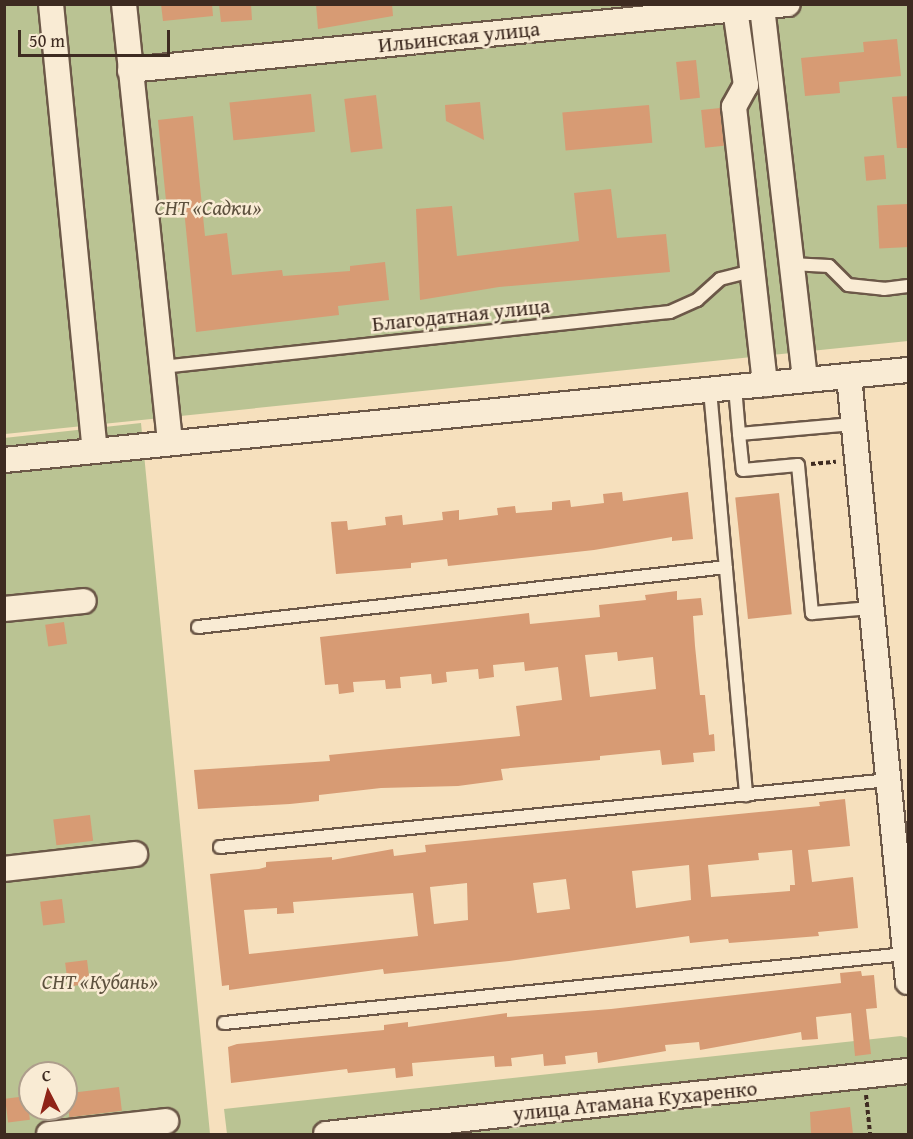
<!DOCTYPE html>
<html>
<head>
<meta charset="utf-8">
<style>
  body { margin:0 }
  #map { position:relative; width:913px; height:1139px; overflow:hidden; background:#f6e0bd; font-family:"Gentium Book Plus",serif }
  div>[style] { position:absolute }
  .green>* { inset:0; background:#bac393 }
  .building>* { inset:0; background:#d79b74; transform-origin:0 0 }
  .path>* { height:4px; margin-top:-2px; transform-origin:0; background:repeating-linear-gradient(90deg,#3e2b21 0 4.5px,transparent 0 7.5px) }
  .roads { filter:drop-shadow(2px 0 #6c5848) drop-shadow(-2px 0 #6c5848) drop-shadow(0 2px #6c5848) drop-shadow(0 -2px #6c5848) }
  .lane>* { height:12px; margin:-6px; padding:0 6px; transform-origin:6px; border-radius:6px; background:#f9ebd4 }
  .street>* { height:24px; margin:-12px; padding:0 12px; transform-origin:12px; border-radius:12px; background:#f9ebd4 }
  span { translate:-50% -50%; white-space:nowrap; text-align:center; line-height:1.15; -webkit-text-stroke:5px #f9ebd4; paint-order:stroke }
  .street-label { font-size:21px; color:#3e2b21 }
  .park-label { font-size:21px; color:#5d513e; font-style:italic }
  .frame { position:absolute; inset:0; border:6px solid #3e2b21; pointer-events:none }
  .north { position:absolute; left:18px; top:1061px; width:60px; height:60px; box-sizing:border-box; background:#f9ebd4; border:2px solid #ae9e8c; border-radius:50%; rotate:354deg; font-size:16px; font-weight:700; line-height:24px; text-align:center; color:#3e2b21 }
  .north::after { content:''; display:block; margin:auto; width:21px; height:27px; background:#8f2418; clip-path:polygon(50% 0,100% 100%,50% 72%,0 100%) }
  .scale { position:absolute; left:18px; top:30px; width:152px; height:27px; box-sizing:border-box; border:3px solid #3e2b21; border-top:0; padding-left:8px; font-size:18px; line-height:21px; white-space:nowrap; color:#3e2b21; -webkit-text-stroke:4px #f9ebd4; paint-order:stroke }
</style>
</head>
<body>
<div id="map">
  <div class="green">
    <div style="clip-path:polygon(5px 5px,908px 5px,908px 341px,5px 434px)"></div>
    <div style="clip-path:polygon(evenodd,141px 423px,210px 1134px,5px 1134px,4px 438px,141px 423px,30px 1073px,66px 1073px,66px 1109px,30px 1109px,30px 1073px)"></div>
    <div style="clip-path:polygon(901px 1036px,908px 1038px,908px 1134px,227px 1134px,224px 1109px)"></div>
  </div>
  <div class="building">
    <div style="clip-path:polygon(161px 4px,212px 4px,213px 16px,163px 21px)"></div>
    <div style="clip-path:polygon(219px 4px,251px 4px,252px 20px,221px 22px)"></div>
    <div style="clip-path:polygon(316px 4px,392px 4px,393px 16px,318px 29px)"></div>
    <div style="clip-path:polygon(897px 39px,901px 76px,839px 82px,840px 93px,805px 96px,801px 58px,864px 52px,863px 42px)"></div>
    <div style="left:696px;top:60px;width:38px;height:20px;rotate:84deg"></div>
    <div style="left:311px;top:94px;width:38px;height:82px;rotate:84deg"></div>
    <div style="left:376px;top:95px;width:54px;height:32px;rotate:83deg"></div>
    <div style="clip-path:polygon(909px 96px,909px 148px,897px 148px,892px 97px)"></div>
    <div style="clip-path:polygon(480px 102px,484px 140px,446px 121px,445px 105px)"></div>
    <div style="left:649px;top:105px;width:38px;height:87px;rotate:85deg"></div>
    <div style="left:720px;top:108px;width:38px;height:19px;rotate:84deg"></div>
    <div style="clip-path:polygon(193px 116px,205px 236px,227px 233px,232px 275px,282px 270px,283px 276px,350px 271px,350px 266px,385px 262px,389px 300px,338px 306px,339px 315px,196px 332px,184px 209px,167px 211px,158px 120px)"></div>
    <div style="left:884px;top:155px;width:24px;height:20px;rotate:85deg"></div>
    <div style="clip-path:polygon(611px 189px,617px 238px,666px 234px,670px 272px,499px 287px,420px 300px,416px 209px,452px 206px,457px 256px,579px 241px,574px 193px)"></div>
    <div style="left:907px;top:204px;width:43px;height:30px;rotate:87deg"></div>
    <div style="clip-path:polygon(622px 492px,623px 501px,688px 492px,693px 539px,672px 541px,672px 537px,594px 550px,448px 566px,447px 559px,411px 563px,411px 568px,336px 574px,331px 522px,347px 521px,348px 530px,386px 525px,385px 517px,402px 515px,403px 525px,443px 520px,442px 512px,459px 510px,459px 520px,498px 515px,497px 508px,515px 506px,516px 513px,552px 510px,552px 502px,570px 500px,571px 507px,604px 503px,603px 494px)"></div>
    <div style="left:779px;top:493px;width:122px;height:44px;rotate:84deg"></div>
    <div style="clip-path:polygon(evenodd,677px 591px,677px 600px,701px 598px,703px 615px,693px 616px,695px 646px,700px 695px,705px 695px,709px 735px,714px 734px,715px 751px,693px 753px,694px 762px,662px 765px,660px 750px,600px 756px,600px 760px,501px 769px,503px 780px,458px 786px,381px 788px,319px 795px,319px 801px,290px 804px,198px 809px,194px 770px,330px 761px,329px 755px,520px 736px,516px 706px,562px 700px,558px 667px,525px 671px,524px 662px,493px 665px,494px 677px,479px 679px,478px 669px,446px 672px,447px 682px,432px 684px,431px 674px,400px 677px,401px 688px,386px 689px,385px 680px,353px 682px,354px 692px,339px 694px,338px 684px,325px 685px,320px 637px,529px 613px,530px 624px,600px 617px,599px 605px,646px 600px,645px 595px,677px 591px,617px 652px,618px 661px,653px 657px,656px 689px,590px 697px,585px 655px,617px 652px)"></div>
    <div style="left:64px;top:622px;width:22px;height:19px;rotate:82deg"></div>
    <div style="clip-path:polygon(evenodd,845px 799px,850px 846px,808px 850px,812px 882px,853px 877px,858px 928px,818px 932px,819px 936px,729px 943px,728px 939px,690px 943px,689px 936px,509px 961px,384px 974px,383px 969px,229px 990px,229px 985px,222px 986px,210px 874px,259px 869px,266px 867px,266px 862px,332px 857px,332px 860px,393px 849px,394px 856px,426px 852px,425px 845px,820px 806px,819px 802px,845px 799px,792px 850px,795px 885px,790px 885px,790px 891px,711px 897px,708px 865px,759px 860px,758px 853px,792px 850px,845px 799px,689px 865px,691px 900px,636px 908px,632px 871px,689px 865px,845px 799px,566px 879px,570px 909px,537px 913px,533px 883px,566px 879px,845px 799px,467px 883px,468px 920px,434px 924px,430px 887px,467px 883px,845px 799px,413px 893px,418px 936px,249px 954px,244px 910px,277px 908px,277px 914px,294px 913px,293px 902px,413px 893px)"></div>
    <div style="left:90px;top:815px;width:26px;height:37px;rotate:83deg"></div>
    <div style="left:62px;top:899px;width:24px;height:22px;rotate:83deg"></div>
    <div style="left:87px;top:960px;width:24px;height:22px;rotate:83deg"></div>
    <div style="clip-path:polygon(861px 971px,862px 976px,874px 975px,877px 1008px,866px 1009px,871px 1054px,855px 1056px,851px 1013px,816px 1017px,818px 1039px,802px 1040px,801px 1032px,700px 1050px,699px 1042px,665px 1045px,666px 1051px,598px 1063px,597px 1052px,565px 1056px,566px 1064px,544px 1066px,543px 1054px,511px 1058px,512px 1066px,495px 1067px,494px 1056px,412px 1063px,413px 1076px,396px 1078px,395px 1068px,348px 1073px,347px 1069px,231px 1083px,228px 1047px,237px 1044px,384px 1030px,384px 1025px,408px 1022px,408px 1027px,507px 1013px,507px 1017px,611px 1009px,841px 983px,840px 973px)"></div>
    <div style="left:119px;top:1087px;width:24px;height:53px;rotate:83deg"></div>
    <div style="left:27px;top:1096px;width:24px;height:22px;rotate:83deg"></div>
    <div style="clip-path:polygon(850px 1107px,853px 1134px,811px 1134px,810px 1112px)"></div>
  </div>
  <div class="path">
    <div style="left:811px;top:464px;width:25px;rotate:-5deg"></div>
    <div style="left:866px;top:1095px;width:39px;rotate:84deg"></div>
  </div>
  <div class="roads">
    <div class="lane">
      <div style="left:791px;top:264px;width:38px;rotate:3deg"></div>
      <div style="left:829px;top:266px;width:27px;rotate:45deg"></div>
      <div style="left:848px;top:285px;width:36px;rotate:6deg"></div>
      <div style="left:884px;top:289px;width:24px;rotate:-7deg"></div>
      <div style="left:162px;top:367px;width:511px;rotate:-6.18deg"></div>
      <div style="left:670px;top:312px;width:30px;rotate:-24deg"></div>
      <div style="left:697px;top:300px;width:31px;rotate:-42deg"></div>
      <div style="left:720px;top:279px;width:33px;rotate:-14deg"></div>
      <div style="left:735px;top:387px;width:47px;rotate:85.1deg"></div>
      <div style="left:710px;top:390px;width:407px;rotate:84.9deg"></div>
      <div style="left:853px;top:424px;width:114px;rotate:175deg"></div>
      <div style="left:739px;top:434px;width:36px;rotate:84deg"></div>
      <div style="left:743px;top:470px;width:55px;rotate:-5.2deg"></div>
      <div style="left:798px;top:465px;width:149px;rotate:84.6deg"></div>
      <div style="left:812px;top:613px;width:59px;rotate:-4.8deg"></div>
      <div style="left:198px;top:627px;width:531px;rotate:-6.48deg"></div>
      <div style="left:220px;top:847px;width:672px;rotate:-5.72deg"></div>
      <div style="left:224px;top:1023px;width:685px;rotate:-5.78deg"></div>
    </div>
    <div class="street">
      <div style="left:51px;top:4px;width:449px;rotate:84.4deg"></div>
      <div style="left:124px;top:4px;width:441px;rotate:84deg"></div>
      <div style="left:762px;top:7px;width:375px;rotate:83.4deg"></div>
      <div style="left:735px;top:9px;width:77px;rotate:81.8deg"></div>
      <div style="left:746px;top:85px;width:25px;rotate:119deg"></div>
      <div style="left:734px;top:107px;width:279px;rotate:83.6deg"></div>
      <div style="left:130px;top:70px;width:661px;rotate:-5.73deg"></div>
      <div style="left:849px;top:376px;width:609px;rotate:84.44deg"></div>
      <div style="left:4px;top:460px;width:908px;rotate:-5.69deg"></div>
      <div style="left:4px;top:609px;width:80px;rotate:-5.7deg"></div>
      <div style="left:4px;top:869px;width:132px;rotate:-6.5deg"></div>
      <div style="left:49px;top:1134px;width:118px;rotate:-6.3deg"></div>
      <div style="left:326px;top:1134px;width:585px;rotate:-6.18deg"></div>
    </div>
  </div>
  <div class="street-label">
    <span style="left:459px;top:37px;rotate:-6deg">Ильинская улица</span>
    <span style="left:461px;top:315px;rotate:-6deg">Благодатная улица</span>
    <span style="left:635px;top:1101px;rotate:-6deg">улица Атамана Кухаренко</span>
  </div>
  <div class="park-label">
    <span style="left:208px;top:208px">СНТ «Садки»</span>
    <span style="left:100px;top:982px">СНТ «Кубань»</span>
  </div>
  <div class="frame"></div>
  <div class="north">С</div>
  <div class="scale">50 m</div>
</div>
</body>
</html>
